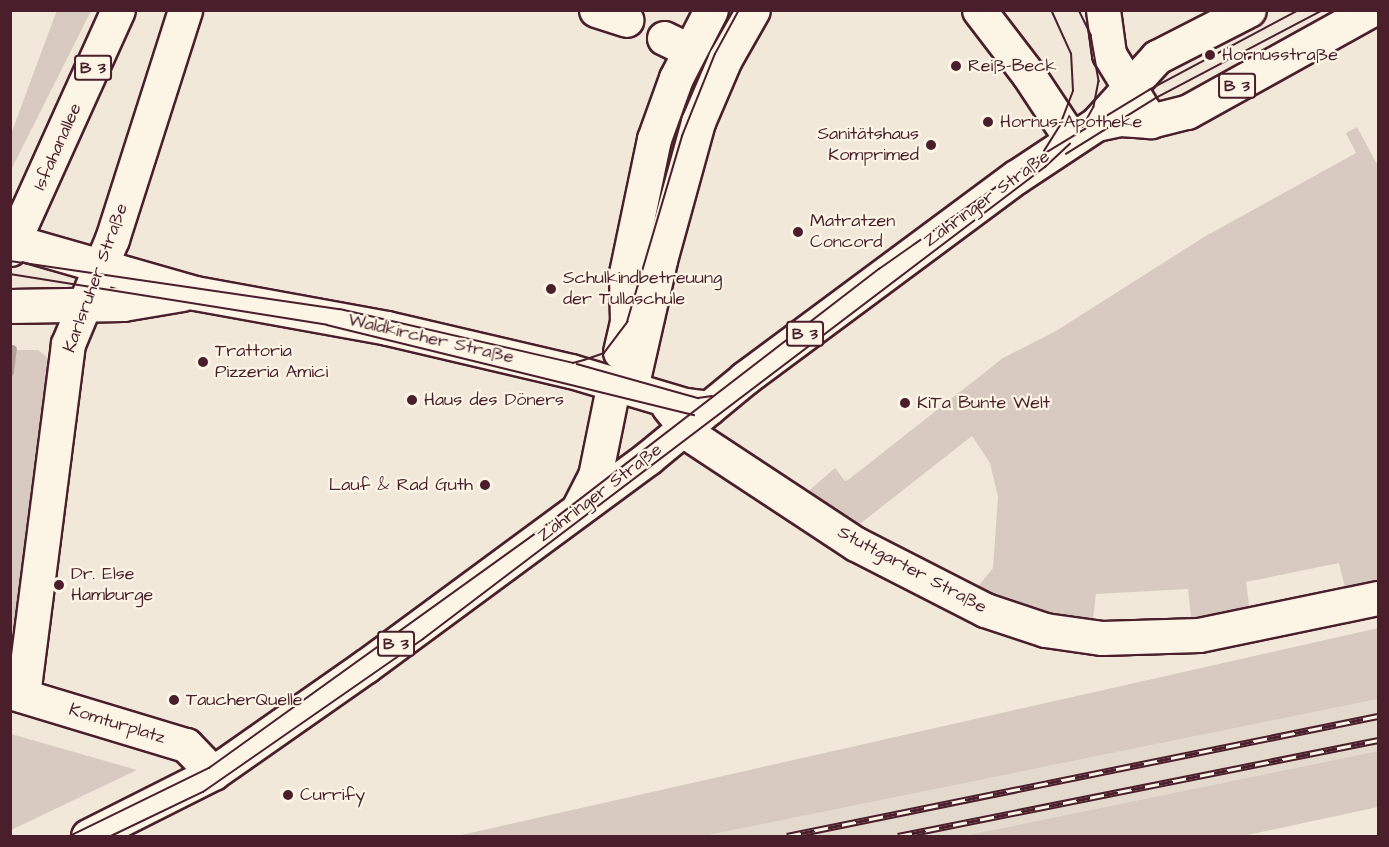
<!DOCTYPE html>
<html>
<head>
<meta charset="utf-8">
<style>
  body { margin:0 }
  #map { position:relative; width:1389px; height:847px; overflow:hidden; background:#f1e8da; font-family:"Architects Daughter",sans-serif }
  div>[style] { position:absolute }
  .built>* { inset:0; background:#e4d9cd }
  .green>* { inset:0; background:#d8cac0 }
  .stream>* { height:8px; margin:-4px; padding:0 4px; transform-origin:4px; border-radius:4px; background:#b6a19c }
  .roads { filter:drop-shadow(2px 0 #4a1f2b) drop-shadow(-2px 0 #4a1f2b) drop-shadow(0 2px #4a1f2b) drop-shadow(0 -2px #4a1f2b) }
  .minor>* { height:33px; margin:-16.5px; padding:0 16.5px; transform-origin:16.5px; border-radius:16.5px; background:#fcf5e5 }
  .major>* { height:33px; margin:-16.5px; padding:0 16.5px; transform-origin:16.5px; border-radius:16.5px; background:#fcf5e5 }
  .tram>* { height:1.5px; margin:-0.75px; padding:0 0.75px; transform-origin:0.75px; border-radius:0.75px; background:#4a1f2b }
  .rail>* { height:7px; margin-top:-3.5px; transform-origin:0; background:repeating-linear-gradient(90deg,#fcf5e5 0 14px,#4a1f2b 0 28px); box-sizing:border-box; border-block:2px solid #4a1f2b }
  .dots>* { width:16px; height:16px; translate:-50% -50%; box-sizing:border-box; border:3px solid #fcf5e5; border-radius:50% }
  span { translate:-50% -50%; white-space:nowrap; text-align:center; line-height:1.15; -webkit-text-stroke:4.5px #fcf5e5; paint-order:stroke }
  .shield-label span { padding:2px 4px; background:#fcf5e5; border:2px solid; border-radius:4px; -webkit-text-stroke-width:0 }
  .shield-label { font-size:16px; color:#4a1f2b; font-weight:700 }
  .poi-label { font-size:18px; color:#4a1f2b }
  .left { translate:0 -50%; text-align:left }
  .right { translate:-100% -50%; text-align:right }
  .street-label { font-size:18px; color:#4a1f2b }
  .frame { position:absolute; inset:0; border:12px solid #4a1f2b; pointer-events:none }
</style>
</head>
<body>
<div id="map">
  <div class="built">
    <div style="clip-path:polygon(1378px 699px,1378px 751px,964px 836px,704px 836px)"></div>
  </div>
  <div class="green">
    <div style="clip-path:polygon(57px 10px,91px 11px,11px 170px,11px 134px)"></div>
    <div style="clip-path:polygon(1357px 127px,1378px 166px,1378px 586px,1346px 592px,1339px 563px,1246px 582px,1250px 612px,1192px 625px,1188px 589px,1096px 594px,1092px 627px,976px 589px,993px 568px,998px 497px,990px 463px,972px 436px,856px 527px,804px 495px,835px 468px,845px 481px,848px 480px,1003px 358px,1056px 331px,1204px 237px,1356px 153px,1346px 133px)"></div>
    <div style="clip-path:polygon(11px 350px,38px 350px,48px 358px,11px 672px)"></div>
    <div style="clip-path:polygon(1378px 628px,1378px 699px,704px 836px,457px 836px)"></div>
    <div style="clip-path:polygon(11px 734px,137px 770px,11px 830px)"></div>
    <div style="clip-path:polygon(1378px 751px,1378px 807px,1243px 836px,964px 836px)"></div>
  </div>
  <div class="stream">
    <div style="left:10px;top:372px;width:23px;rotate:-83deg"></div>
  </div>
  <div class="roads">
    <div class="minor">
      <div style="left:596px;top:10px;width:32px;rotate:18deg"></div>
      <div style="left:979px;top:10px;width:81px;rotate:52.6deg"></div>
      <div style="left:1028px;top:74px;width:78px;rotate:56.5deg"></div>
      <div style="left:1103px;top:10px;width:44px;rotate:82.2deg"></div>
      <div style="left:1109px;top:54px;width:79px;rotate:58.5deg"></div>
      <div style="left:664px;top:38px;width:28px;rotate:26deg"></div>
      <div style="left:620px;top:352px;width:31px;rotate:-77deg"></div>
      <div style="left:627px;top:322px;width:49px;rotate:-91.2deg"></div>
      <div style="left:626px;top:273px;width:137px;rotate:-78.2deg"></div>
      <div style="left:654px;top:139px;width:65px;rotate:-70.2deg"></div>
      <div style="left:676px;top:78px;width:76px;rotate:-62.8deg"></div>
      <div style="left:631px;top:388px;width:131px;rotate:-77.2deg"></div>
      <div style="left:660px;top:260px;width:143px;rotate:-74.6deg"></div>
      <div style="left:698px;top:122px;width:69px;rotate:-66.8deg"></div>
      <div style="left:725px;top:59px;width:56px;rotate:-60.3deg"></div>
      <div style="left:668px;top:406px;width:38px;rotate:51deg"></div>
      <div style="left:692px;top:436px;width:196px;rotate:33.4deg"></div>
      <div style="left:856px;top:544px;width:145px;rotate:27.1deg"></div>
      <div style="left:985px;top:610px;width:63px;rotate:18.4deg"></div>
      <div style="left:1045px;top:630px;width:58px;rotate:8deg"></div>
      <div style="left:1102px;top:638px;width:97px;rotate:-1.8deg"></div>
      <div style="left:1199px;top:635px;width:183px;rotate:-11.7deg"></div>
      <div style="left:10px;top:692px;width:184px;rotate:16.8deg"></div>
      <div style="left:186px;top:745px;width:39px;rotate:46deg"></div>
      <div style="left:23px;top:695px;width:354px;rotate:-82.7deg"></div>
      <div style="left:68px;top:344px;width:114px;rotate:-67.3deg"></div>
      <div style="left:112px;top:239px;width:240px;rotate:-72.3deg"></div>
    </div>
    <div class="major">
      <div style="left:1096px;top:124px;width:25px;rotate:-12deg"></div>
      <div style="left:1120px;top:119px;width:30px;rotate:4deg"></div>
      <div style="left:1150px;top:121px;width:38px;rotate:-14deg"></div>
      <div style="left:1187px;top:112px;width:210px;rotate:-29deg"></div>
      <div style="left:10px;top:240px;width:192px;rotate:16deg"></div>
      <div style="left:195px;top:293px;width:195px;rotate:10.3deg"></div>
      <div style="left:387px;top:328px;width:189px;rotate:13.2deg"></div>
      <div style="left:571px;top:371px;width:119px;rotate:16.6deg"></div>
      <div style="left:685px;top:405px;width:24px;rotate:7deg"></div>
      <div style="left:10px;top:249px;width:262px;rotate:-65.7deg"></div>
      <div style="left:10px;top:306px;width:113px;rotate:-1deg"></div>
      <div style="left:123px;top:304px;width:60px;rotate:-9.6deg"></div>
      <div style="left:579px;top:507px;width:35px;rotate:-63deg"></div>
      <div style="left:595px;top:476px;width:95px;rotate:-78.5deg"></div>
      <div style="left:88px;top:836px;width:140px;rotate:-26.7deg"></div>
      <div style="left:213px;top:773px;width:187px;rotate:-35deg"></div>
      <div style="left:366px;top:666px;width:350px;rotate:-36.4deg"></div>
      <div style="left:648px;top:458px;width:126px;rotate:-39.5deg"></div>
      <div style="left:745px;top:378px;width:337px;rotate:-36.6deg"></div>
      <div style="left:1016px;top:177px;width:96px;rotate:-33.5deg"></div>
      <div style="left:1096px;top:124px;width:91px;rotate:-47.7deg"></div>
      <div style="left:1157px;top:57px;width:103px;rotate:-27.1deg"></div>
    </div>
  </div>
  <div class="tram">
    <div style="left:1079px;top:10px;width:28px;rotate:64deg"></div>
    <div style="left:1091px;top:35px;width:47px;rotate:80.1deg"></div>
    <div style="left:1099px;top:81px;width:26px;rotate:101deg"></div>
    <div style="left:1094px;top:107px;width:23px;rotate:119deg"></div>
    <div style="left:1044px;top:151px;width:31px;rotate:-58deg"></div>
    <div style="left:1060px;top:125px;width:36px;rotate:-69deg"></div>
    <div style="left:1073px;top:91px;width:37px;rotate:-93deg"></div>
    <div style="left:1071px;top:54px;width:48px;rotate:-114.4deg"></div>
    <div style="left:1066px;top:154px;width:106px;rotate:-31.9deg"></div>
    <div style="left:1156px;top:98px;width:189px;rotate:-27.8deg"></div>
    <div style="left:10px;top:261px;width:333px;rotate:8.3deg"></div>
    <div style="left:340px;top:309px;width:239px;rotate:13deg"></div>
    <div style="left:573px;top:363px;width:11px;rotate:-15deg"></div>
    <div style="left:584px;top:360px;width:21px;rotate:-19deg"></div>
    <div style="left:604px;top:353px;width:39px;rotate:-53deg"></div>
    <div style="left:627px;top:322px;width:194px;rotate:-73.5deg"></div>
    <div style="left:682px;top:136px;width:88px;rotate:-68.1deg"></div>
    <div style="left:715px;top:54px;width:50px;rotate:-61.4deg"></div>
    <div style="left:10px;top:274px;width:321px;rotate:9.1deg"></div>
    <div style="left:327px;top:325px;width:378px;rotate:13.8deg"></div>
    <div style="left:577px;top:364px;width:126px;rotate:15.7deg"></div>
    <div style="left:698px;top:398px;width:14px;rotate:-8deg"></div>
    <div style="left:70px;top:836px;width:155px;rotate:-26.1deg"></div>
    <div style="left:209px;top:768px;width:408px;rotate:-35.7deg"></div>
    <div style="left:540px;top:530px;width:428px;rotate:-37.6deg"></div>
    <div style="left:879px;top:269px;width:195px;rotate:-35deg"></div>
    <div style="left:1039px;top:157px;width:129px;rotate:-31.3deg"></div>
    <div style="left:1149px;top:90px;width:170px;rotate:-28.1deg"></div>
    <div style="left:111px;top:836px;width:102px;rotate:-25.6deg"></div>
    <div style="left:203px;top:792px;width:268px;rotate:-34.8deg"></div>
    <div style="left:423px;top:639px;width:781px;rotate:-37.19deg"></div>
    <div style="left:1045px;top:167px;width:34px;rotate:-43deg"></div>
  </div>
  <div class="rail">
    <div style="left:787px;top:836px;width:603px;rotate:-11.48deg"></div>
    <div style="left:898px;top:836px;width:490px;rotate:-11.3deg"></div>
  </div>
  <div class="dots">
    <div style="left:1210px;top:55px;background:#4a1f2b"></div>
    <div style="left:956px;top:66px;background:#4a1f2b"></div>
    <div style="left:988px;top:122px;background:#4a1f2b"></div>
    <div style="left:931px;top:145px;background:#4a1f2b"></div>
    <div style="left:798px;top:232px;background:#4a1f2b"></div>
    <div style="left:551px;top:289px;background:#4a1f2b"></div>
    <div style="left:203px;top:362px;background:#4a1f2b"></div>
    <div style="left:412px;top:400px;background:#4a1f2b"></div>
    <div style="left:905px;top:403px;background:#4a1f2b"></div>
    <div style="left:485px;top:485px;background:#4a1f2b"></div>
    <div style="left:59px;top:585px;background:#4a1f2b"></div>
    <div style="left:174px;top:700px;background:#4a1f2b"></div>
    <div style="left:288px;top:795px;background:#4a1f2b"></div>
  </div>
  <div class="shield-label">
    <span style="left:93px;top:68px">B 3</span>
    <span style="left:1237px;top:86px">B 3</span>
    <span style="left:805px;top:334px">B 3</span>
    <span style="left:396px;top:644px">B 3</span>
  </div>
  <div class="poi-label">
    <span class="left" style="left:1222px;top:55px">Hornusstraße</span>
    <span class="left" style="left:968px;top:66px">Reiß-Beck</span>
    <span class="left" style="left:1000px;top:122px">Hornus-Apotheke</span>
    <span class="right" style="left:919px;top:145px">Sanitätshaus<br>Komprimed</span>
    <span class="left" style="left:810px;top:232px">Matratzen<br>Concord</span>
    <span class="left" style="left:563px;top:289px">Schulkindbetreuung<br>der Tullaschule</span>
    <span class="left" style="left:215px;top:362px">Trattoria<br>Pizzeria Amici</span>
    <span class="left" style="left:424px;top:400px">Haus des Döners</span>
    <span class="left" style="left:917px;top:403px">KiTa Bunte Welt</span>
    <span class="right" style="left:473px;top:485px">Lauf &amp; Rad Guth</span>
    <span class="left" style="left:71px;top:585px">Dr. Else<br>Hamburge</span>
    <span class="left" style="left:186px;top:700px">TaucherQuelle</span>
    <span class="left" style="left:300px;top:795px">Currify</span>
  </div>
  <div class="street-label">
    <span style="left:58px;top:147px;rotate:-66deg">Isfahanallee</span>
    <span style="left:987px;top:199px;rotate:-36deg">Zähringer Straße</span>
    <span style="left:96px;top:278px;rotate:-70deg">Karlsruher Straße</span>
    <span style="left:431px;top:339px;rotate:13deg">Waldkircher Straße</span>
    <span style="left:600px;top:493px;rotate:-37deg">Zähringer Straße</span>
    <span style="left:912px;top:570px;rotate:28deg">Stuttgarter Straße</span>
    <span style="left:117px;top:724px;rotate:17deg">Komturplatz</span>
  </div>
  <div class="frame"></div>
</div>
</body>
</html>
